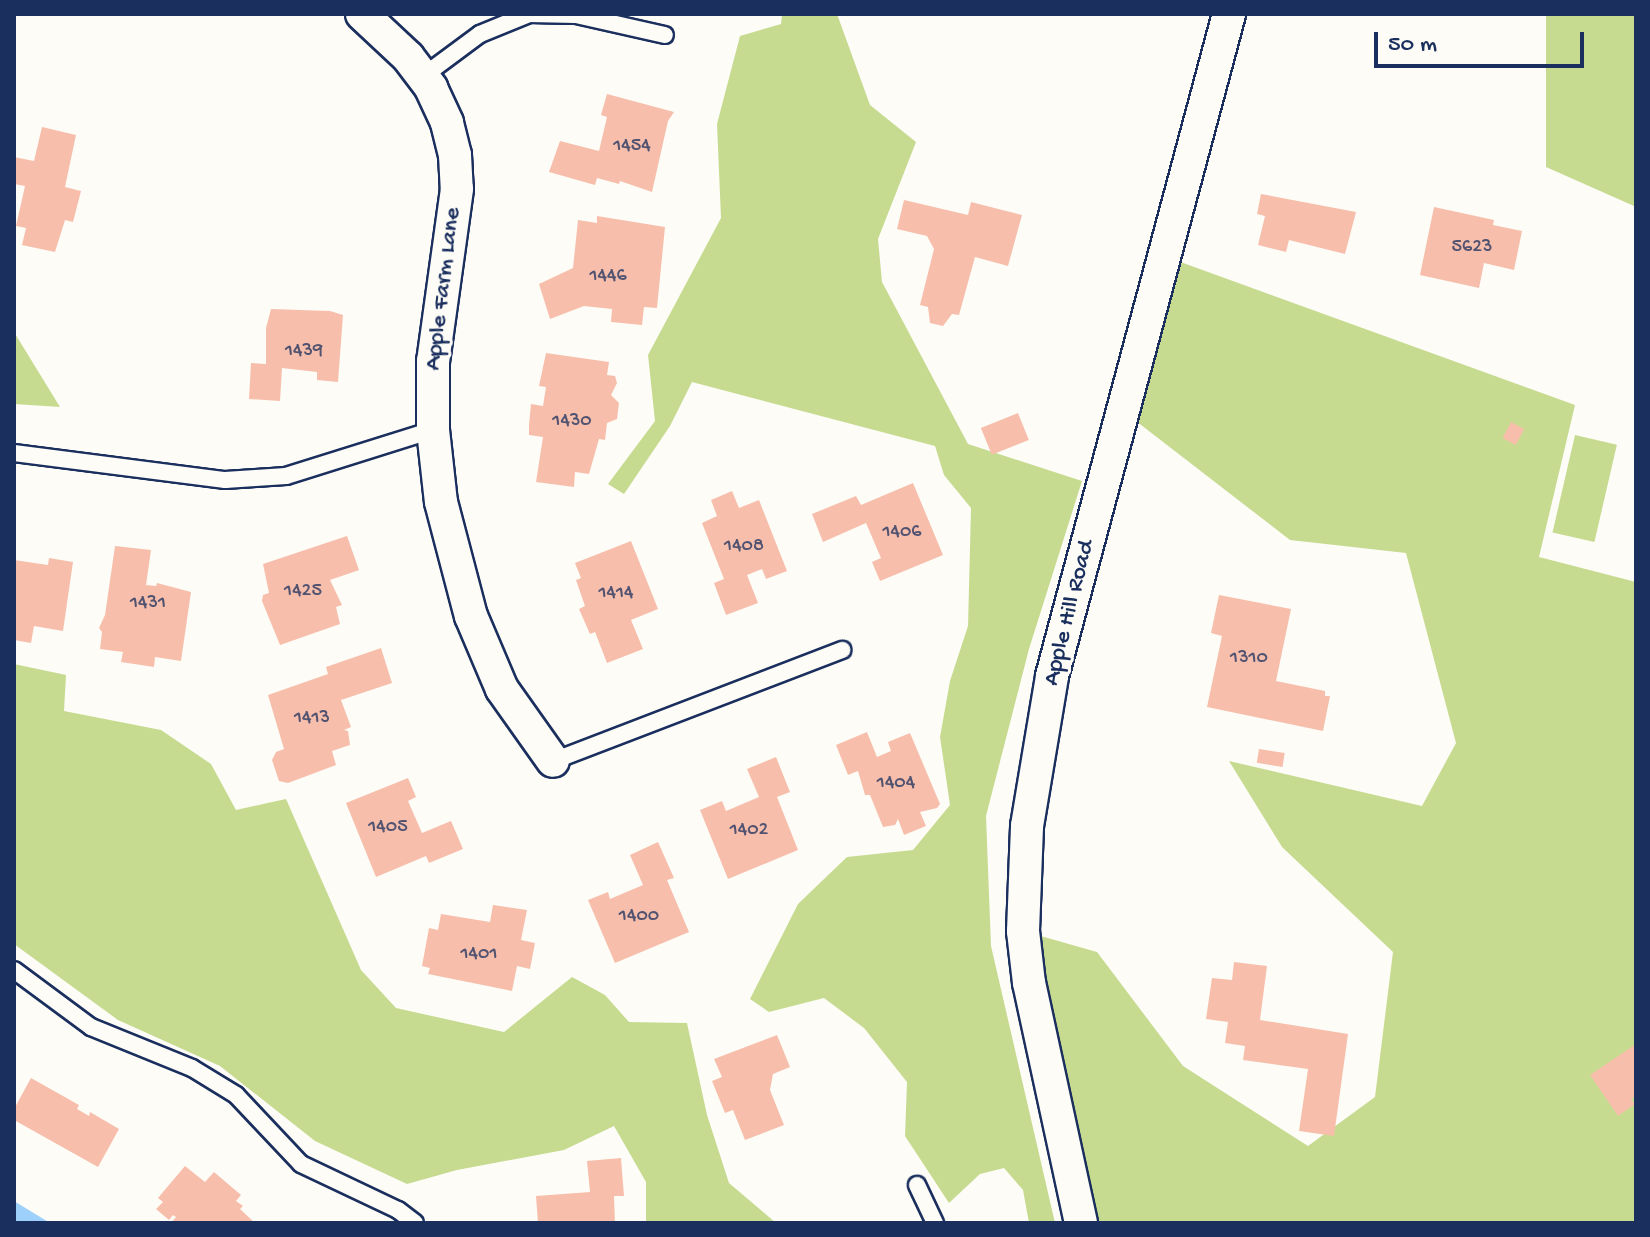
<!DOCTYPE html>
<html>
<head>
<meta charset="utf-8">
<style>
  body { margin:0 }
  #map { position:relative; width:1650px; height:1237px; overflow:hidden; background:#fdfcf7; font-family:"Gochi Hand",sans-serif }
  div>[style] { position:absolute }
  .green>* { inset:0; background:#c7db90; transform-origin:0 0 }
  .water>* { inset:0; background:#9dd0fa }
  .building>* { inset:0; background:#f7bfab; transform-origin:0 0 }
  .roads { filter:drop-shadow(2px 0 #1b2f5e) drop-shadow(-2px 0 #1b2f5e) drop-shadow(0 2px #1b2f5e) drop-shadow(0 -2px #1b2f5e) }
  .lane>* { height:16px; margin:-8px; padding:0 8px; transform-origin:8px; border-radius:8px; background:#fdfcf7 }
  .street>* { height:32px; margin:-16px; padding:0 16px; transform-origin:16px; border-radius:16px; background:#fdfcf7 }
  span { translate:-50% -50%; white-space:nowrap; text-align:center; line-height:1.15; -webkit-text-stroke:6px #fdfcf7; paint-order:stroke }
  .number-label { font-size:20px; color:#525371 }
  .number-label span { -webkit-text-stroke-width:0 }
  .street-label { font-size:24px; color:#1b2f5e }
  .frame { position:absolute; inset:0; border:16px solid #1b2f5e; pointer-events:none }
  .scale { position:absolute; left:1374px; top:32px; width:210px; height:36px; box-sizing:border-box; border:4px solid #1b2f5e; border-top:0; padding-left:10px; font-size:24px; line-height:28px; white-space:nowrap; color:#1b2f5e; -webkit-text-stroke:6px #fdfcf7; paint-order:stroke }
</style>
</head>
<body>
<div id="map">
  <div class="green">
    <div style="clip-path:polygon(782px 14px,837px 14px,870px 105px,916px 142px,878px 239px,882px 282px,968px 444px,1082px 481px,1029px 649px,986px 816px,991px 946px,1055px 1223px,1029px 1223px,1023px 1190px,1004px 1168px,980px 1174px,949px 1203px,905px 1136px,907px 1082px,864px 1028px,824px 998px,769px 1012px,750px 999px,798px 904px,847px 857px,913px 850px,950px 805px,940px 737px,950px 681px,968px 626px,971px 508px,944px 475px,935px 446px,692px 382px,670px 426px,624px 494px,608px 484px,655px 421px,648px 355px,721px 218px,717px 124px,740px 36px,781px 24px)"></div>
    <div style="clip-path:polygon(1546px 14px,1636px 14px,1634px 206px,1546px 167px)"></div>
    <div style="clip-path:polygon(1164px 256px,1575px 405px,1539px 557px,1636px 582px,1636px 1223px,1081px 1223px,1023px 931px,1097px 952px,1183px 1066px,1308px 1146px,1375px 1097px,1393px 952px,1282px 847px,1229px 761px,1422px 806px,1456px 743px,1406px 553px,1290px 540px,1123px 411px)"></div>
    <div style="clip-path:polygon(14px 332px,60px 407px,14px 404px)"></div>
    <div style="left:1575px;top:435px;width:43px;height:100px;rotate:13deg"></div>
    <div style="clip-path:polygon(14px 664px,66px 675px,64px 711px,161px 730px,211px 764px,236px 810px,286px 799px,361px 970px,396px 1008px,504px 1032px,572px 977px,605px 995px,629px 1022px,687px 1023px,707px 1115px,729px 1183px,776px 1223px,646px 1223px,646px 1182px,614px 1126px,564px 1150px,457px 1170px,407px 1184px,315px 1141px,220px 1066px,118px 1020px,14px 944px)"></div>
  </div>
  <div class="water">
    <div style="clip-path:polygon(14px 1201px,50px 1223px,14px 1223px)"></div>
  </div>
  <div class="building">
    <div style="clip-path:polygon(607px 94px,674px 112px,668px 121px,652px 192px,620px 181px,619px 184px,597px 178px,595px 185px,549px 172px,560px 141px,599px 151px,607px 117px,601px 115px)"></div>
    <div style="clip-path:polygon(42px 127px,76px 135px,65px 187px,81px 191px,73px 222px,65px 220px,55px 252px,22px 245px,26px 228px,16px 226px,25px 186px,14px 184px,14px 157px,34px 161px)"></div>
    <div style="clip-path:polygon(1261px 194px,1356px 212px,1345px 254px,1289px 240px,1286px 252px,1258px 245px,1265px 216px,1257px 214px)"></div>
    <div style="clip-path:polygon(904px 200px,968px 215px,971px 202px,1022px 215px,1008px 266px,975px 257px,959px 315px,952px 314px,943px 326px,930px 323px,928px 307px,920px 305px,934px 249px,927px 236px,897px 229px)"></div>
    <div style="clip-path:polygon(1434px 207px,1494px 220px,1493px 225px,1522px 231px,1514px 270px,1484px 263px,1479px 288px,1420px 275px)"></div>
    <div style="clip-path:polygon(597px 216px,665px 227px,657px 308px,644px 307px,642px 325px,611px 322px,612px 309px,584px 306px,550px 319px,539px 284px,573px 268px,578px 220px,597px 223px)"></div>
    <div style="clip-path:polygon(271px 309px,330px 311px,343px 315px,338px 382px,317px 380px,317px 372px,282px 368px,280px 401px,249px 399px,251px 363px,266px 364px,266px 328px)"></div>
    <div style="clip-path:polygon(546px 353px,609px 362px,607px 375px,615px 376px,617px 383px,611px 395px,619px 403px,617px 419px,607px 423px,605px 440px,599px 439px,589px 474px,575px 472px,574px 487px,536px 482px,543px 437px,529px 435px,529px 425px,531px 404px,543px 406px,546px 387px,539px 386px)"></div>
    <div style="left:1018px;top:413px;width:29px;height:40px;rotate:68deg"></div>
    <div style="left:1511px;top:422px;width:15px;height:18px;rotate:28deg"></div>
    <div style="clip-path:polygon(913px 483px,943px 555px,880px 581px,872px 562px,881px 558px,866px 523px,823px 542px,812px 514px,856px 496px,861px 505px)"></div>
    <div style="clip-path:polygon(732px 491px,739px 508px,759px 500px,787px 571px,766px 579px,762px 569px,747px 575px,758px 603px,726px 615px,714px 583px,724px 579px,702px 523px,717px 516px,711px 500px)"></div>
    <div style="clip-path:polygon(347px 536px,359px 570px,330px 580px,342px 605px,336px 607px,340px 624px,280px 645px,262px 601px,263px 595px,269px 593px,263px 564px)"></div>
    <div style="clip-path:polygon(631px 541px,658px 609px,631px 620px,643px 649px,607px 663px,595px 632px,590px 634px,579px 609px,585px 606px,576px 580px,581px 578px,575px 563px)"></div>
    <div style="clip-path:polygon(115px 546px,151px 550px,146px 585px,156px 586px,157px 583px,191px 592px,181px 661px,155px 657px,154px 667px,121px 662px,123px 652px,100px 649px,102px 632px,99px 628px,105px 615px)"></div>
    <div style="clip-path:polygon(49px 558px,73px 562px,63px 631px,34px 626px,31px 643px,14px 640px,14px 560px,48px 565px)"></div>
    <div style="clip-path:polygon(1219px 595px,1291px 609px,1276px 681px,1325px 691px,1325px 696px,1330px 696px,1323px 731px,1207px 707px,1222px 636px,1211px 633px)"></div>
    <div style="clip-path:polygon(381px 648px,392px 683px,341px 700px,351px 727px,344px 730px,348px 731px,350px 745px,332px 751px,336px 765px,288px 783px,279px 781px,272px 760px,276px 752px,284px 749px,268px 695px,328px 674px,326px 667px)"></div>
    <div style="clip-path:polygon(867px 732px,877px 757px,891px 751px,888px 742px,910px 733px,940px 804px,937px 808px,920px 812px,926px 826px,904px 835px,898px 819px,895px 825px,883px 827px,870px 795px,865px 795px,858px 771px,848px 775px,836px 745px)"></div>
    <div style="left:1259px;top:749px;width:26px;height:14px;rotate:9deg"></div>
    <div style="clip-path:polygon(776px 757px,790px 792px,777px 797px,798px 850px,728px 879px,700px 810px,722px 801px,726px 811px,759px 797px,747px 769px)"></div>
    <div style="clip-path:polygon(408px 778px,416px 797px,408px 801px,422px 833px,451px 821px,463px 849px,429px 863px,426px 856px,376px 877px,346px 803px)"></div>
    <div style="clip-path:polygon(658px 842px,674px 878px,667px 880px,689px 932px,615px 963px,588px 900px,608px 892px,610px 899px,643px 885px,630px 855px)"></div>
    <div style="clip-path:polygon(493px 905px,527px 910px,521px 940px,535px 943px,530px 969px,517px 966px,512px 991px,428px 974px,430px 968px,422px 966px,429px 928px,438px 930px,441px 914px,490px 922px)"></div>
    <div style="clip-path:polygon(1234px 962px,1267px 966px,1260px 1020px,1348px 1034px,1334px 1136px,1299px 1131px,1308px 1069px,1243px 1060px,1245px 1046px,1225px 1043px,1228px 1022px,1206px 1019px,1212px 978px,1232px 980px)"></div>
    <div style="clip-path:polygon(777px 1035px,790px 1067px,773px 1074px,770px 1090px,784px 1125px,745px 1140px,733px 1110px,725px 1113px,712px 1081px,722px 1077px,714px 1059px)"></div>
    <div style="clip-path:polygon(1636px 1044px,1636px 1096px,1631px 1099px,1635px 1104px,1618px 1116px,1590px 1075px)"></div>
    <div style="clip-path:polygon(31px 1078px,79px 1105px,77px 1109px,89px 1116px,90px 1112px,119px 1129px,98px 1167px,14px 1120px,14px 1109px)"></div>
    <div style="clip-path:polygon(621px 1158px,624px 1196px,614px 1196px,615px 1223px,538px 1223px,536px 1196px,590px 1192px,587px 1161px)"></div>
    <div style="clip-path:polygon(185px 1166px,205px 1182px,214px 1172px,241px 1195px,236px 1201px,243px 1206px,240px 1209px,255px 1223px,171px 1223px,176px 1217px,173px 1215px,169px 1220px,156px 1209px,163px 1202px,158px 1198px)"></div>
  </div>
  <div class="roads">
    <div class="lane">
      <div style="left:422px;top:77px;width:72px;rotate:-36.6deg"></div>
      <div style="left:480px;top:34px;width:53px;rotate:-22.2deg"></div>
      <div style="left:529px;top:14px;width:47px;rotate:1.2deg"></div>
      <div style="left:576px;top:15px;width:91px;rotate:12.7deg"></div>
      <div style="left:14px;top:453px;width:213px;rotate:7.3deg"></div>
      <div style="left:225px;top:480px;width:61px;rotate:-3.8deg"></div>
      <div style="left:286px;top:476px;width:154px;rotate:-17.4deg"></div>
      <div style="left:553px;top:761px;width:310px;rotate:-21deg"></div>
      <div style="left:14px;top:970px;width:96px;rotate:36.5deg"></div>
      <div style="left:91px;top:1027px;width:109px;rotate:22.1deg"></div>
      <div style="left:192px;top:1068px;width:52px;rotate:31.5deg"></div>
      <div style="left:236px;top:1095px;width:95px;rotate:46.7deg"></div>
      <div style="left:301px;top:1164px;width:107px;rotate:25.4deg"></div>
      <div style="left:398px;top:1210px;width:21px;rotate:37deg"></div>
      <div style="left:917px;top:1185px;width:42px;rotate:64.7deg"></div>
    </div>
    <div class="street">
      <div style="left:362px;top:14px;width:63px;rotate:43.1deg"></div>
      <div style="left:408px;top:57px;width:39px;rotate:53deg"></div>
      <div style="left:431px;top:88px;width:38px;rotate:65deg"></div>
      <div style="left:447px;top:123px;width:33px;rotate:76deg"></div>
      <div style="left:455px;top:155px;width:34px;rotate:87deg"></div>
      <div style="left:457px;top:189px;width:174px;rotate:97.9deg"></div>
      <div style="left:433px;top:361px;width:69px;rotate:90deg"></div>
      <div style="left:433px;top:430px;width:72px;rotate:83.7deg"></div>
      <div style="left:441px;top:502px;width:118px;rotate:75.3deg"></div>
      <div style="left:471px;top:616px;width:79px;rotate:67deg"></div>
      <div style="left:502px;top:689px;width:88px;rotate:54.7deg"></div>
      <div style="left:1081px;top:1223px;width:246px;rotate:-102.2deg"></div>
      <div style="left:1029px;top:983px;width:52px;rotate:-96.6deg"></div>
      <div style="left:1023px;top:931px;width:105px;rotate:-87.8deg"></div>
      <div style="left:1027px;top:826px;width:152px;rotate:-80.5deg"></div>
      <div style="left:1052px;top:676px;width:685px;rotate:-75.03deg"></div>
    </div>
  </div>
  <div class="number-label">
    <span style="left:632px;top:146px">1454</span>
    <span style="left:1472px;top:247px">5623</span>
    <span style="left:608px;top:276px">1446</span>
    <span style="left:304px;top:351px">1439</span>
    <span style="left:572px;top:421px">1430</span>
    <span style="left:902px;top:532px">1406</span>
    <span style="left:744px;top:546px">1408</span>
    <span style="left:303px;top:591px">1425</span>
    <span style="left:616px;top:593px">1414</span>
    <span style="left:148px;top:603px">1431</span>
    <span style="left:1249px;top:658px">1310</span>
    <span style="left:312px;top:718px">1413</span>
    <span style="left:896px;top:783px">1404</span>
    <span style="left:388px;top:827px">1405</span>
    <span style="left:749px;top:830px">1402</span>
    <span style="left:639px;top:916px">1400</span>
    <span style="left:479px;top:954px">1401</span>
  </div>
  <div class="street-label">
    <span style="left:444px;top:289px;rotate:-83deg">Apple Farm Lane</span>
    <span style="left:1070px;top:613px;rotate:-76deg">Apple Hill Road</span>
  </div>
  <div class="frame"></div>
  <div class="scale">50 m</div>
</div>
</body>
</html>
